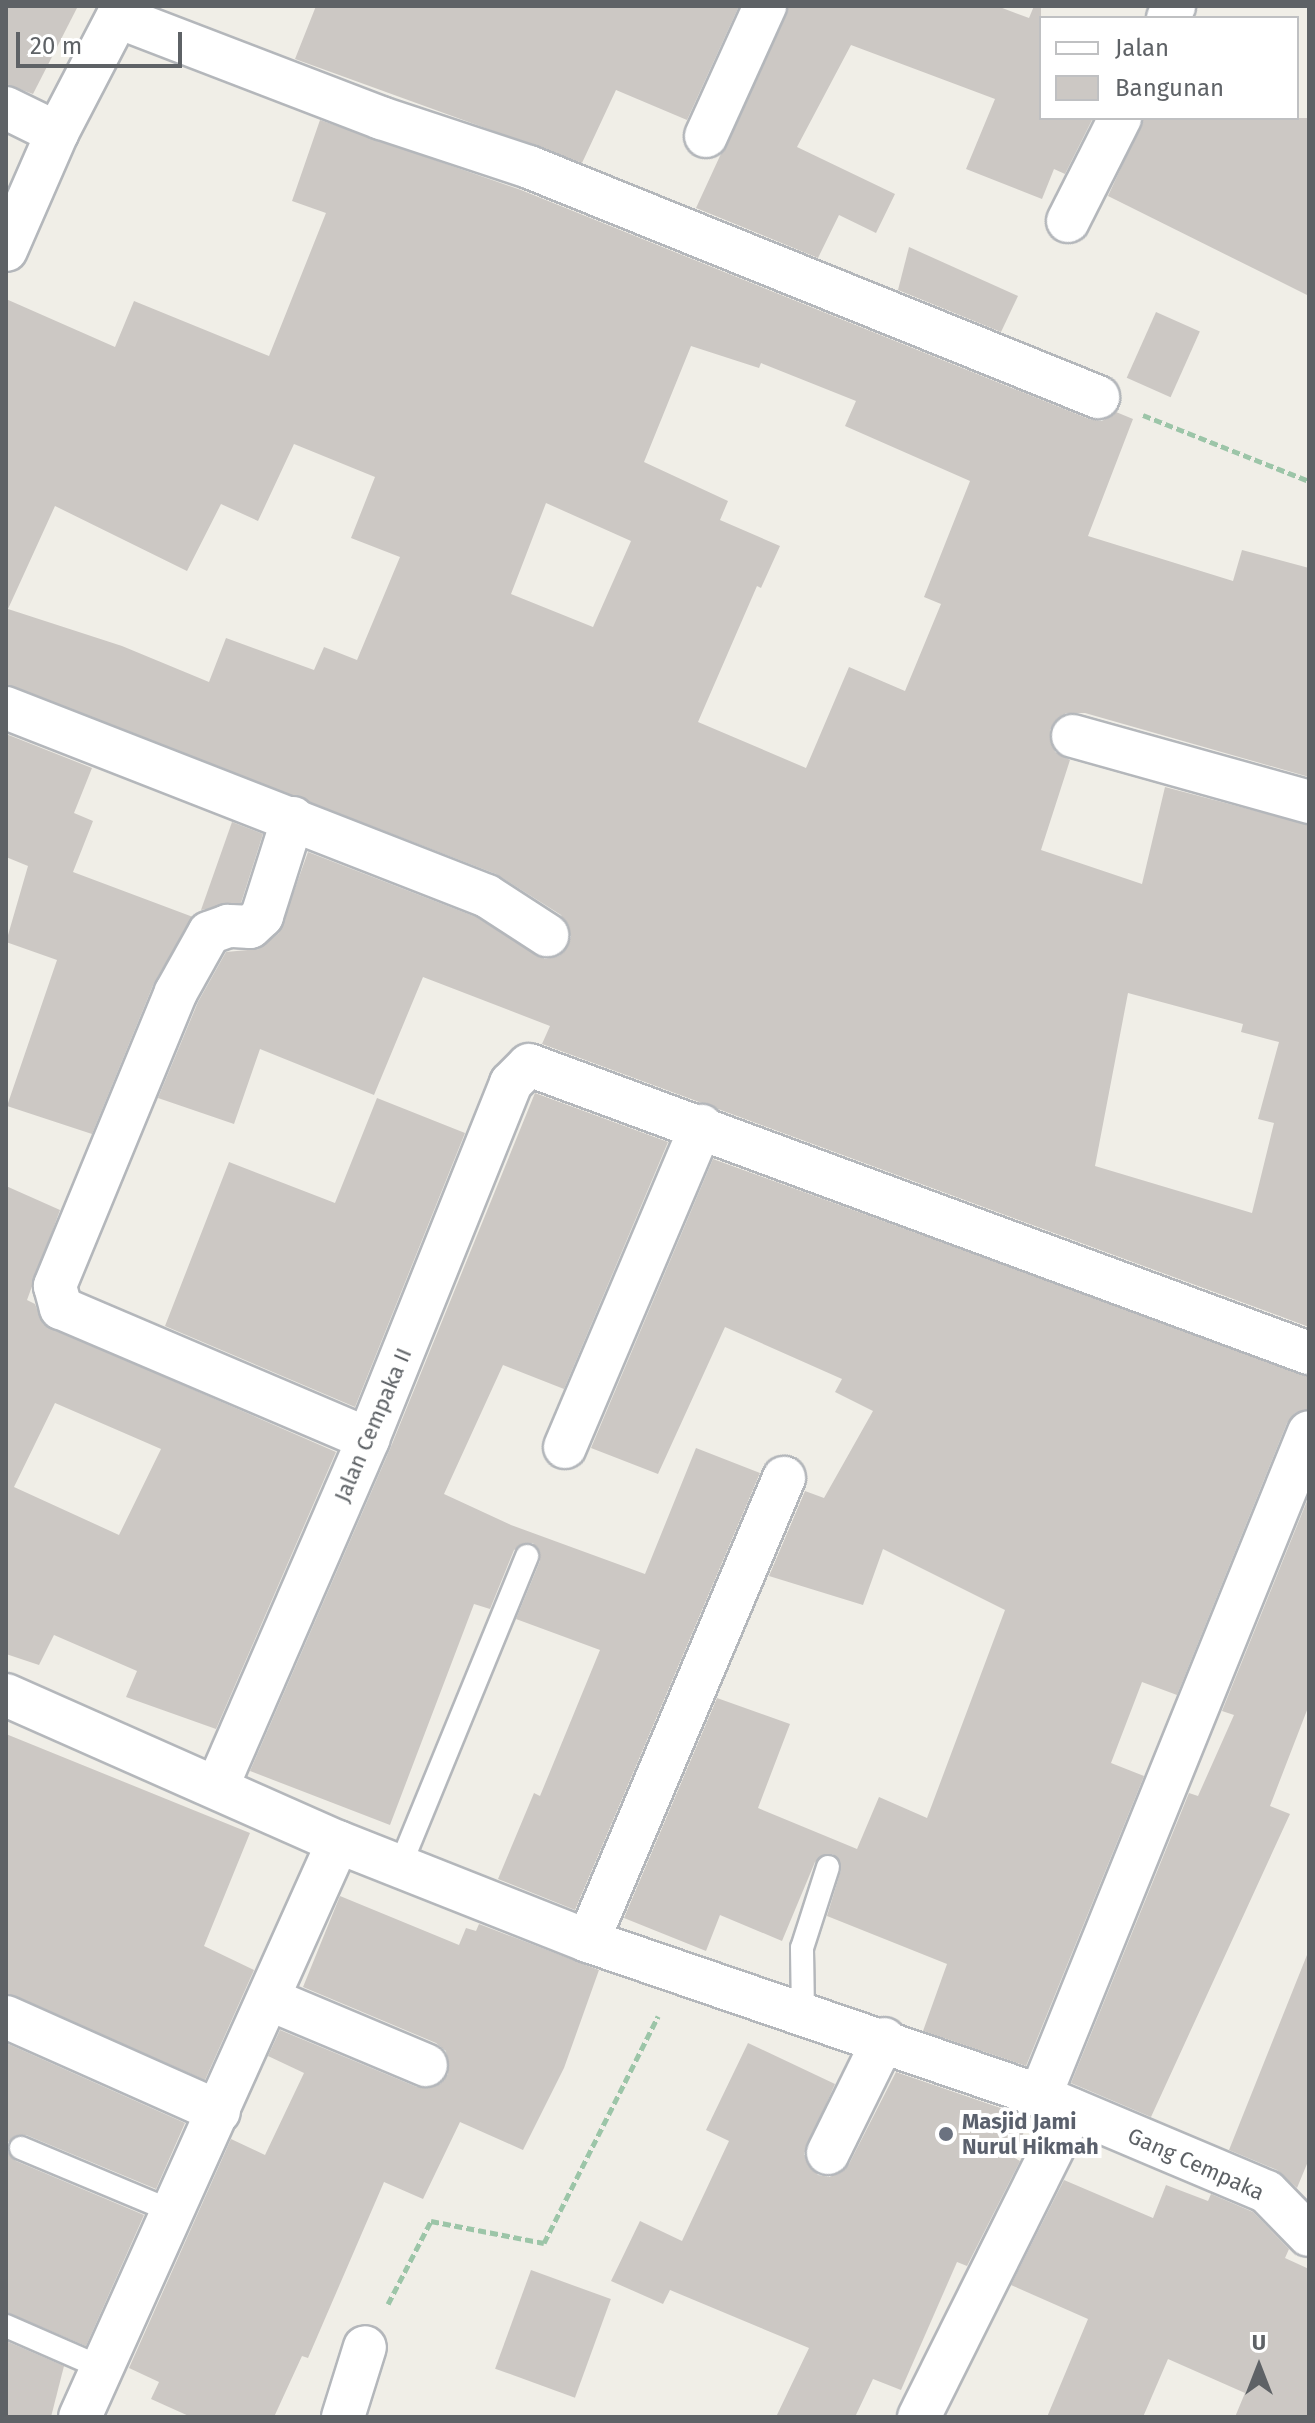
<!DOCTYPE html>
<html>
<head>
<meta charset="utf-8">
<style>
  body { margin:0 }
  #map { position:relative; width:1315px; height:2423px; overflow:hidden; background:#f0eee7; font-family:"Fira Sans",sans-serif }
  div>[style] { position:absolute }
  .building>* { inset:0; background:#ccc8c4; transform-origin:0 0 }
  .path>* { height:5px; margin-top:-2.5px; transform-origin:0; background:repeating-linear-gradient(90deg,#9cc5a8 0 8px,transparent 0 12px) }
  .roads { filter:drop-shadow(2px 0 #b4b7bb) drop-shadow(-2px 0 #b4b7bb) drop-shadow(0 2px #b4b7bb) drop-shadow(0 -2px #b4b7bb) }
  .service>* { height:22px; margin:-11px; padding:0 11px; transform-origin:11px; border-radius:11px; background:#fff }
  .minor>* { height:42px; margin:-21px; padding:0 21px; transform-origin:21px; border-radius:21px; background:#fff }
  .dots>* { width:22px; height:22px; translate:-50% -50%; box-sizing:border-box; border:4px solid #fff; border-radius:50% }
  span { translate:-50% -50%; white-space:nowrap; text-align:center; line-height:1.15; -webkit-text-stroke:8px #fff; paint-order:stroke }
  .street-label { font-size:22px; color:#5e6266 }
  .worship-label { font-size:22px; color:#5b616d; font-weight:700 }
  .left { translate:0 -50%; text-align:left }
  .frame { position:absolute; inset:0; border:8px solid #5e6266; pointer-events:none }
  .legend { position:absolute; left:1039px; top:16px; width:260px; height:104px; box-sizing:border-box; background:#fff; border:2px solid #bfc0c2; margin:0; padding:10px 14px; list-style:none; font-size:24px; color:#5e6266 }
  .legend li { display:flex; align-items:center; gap:16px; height:40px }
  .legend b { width:40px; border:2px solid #bfc0c2 }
  .north { position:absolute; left:1219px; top:2327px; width:80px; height:80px; -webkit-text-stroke:6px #fff; paint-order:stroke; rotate:0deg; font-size:22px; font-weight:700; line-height:32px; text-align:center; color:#5e6266 }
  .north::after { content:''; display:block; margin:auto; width:28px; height:36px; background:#5e6266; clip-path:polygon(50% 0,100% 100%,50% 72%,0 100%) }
  .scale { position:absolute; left:16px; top:32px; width:166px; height:36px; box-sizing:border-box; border:4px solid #5e6266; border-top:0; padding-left:10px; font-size:24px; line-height:28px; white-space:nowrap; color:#5e6266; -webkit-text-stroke:6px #fff; paint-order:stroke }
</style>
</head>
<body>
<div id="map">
  <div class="building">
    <div style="clip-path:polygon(6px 6px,78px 6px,33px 94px,6px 84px)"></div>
    <div style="clip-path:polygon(316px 6px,739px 6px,687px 120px,616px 90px,582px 163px,295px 59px)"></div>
    <div style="clip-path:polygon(789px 6px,997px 6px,1029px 18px,1034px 6px,1041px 6px,1041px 118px,1093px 118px,1065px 174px,1054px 169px,1042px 199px,966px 169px,995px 99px,851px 45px,797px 147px,895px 194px,876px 233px,839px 215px,818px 258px,696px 208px)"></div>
    <div style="clip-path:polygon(1144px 118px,1309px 118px,1309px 296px,1108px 196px)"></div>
    <div style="clip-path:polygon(evenodd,320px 120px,521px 190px,1089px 419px,1102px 421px,1116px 412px,1133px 419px,1088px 536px,1233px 581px,1242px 550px,1309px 568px,1309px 777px,1085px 713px,1066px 713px,1050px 730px,1055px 752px,1070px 760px,1041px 850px,1142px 884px,1165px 787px,1309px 825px,1309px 1327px,542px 1044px,550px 1026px,423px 977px,374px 1095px,260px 1049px,234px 1124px,158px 1098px,198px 1002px,226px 952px,259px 949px,279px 933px,308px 852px,476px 917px,545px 959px,559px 956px,571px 937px,561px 915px,496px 874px,6px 685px,6px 299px,115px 347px,134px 301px,269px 356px,326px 213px,292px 201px,320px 120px,691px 346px,759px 368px,761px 363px,856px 401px,845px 426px,970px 481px,924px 597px,941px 604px,905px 691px,849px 667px,806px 768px,698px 722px,757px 586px,761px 588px,780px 546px,720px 520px,728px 501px,644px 462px,691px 346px,320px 120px,294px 444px,375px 477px,351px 538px,400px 557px,357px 660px,324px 647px,314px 670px,226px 638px,209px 682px,122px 646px,8px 609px,55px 506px,187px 571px,221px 504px,258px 521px,294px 444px,320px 120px,546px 503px,631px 541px,593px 627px,511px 594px,546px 503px,320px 120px,1128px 993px,1243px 1024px,1241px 1032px,1279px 1042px,1258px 1119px,1274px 1123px,1252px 1213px,1095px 1166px,1128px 993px)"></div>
    <div style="clip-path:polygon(909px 247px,1018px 296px,1001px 332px,898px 290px)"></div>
    <div style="left:1156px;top:312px;width:48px;height:72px;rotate:24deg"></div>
    <div style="clip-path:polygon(6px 734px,92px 768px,74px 813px,93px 821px,73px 872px,193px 917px,154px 983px,92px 1134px,7px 1106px,57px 960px,6px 942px,28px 866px,6px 857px)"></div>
    <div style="clip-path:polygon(232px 822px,263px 834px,241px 903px,201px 910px)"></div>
    <div style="clip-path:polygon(535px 1093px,668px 1142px,564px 1389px,503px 1365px,444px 1494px,511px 1525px,645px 1574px,696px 1448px,760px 1473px,575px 1910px,498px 1879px,534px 1793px,540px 1796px,600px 1650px,516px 1619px,540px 1561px,533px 1543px,514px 1550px,490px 1609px,474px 1604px,390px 1825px,250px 1771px,390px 1449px)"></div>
    <div style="clip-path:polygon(377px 1098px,465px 1133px,355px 1407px,165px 1326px,229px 1162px,335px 1203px)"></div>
    <div style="clip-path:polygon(713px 1159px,1309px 1376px,1309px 1409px,1295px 1413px,1287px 1423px,1177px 1695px,1142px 1682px,1111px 1763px,1144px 1776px,1026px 2066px,923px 2031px,947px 1964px,827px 1916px,841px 1870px,833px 1854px,815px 1862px,782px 1941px,720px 1915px,706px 1951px,624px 1918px,717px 1698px,790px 1724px,758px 1808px,857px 1849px,879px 1797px,927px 1818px,1005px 1610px,883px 1549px,863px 1605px,769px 1576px,805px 1491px,824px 1498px,873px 1411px,835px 1392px,842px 1379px,725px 1327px,658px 1474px,591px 1448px)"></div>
    <div style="clip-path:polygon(evenodd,6px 1186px,60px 1210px,27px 1300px,35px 1304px,43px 1324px,336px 1452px,216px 1729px,126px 1697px,137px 1671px,54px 1635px,39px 1665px,6px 1654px,6px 1186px,55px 1403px,161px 1449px,119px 1535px,14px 1487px,55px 1403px)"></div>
    <div style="clip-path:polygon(1309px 1496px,1309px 1705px,1270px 1806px,1290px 1814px,1151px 2117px,1071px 2083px,1189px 1793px,1198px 1796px,1234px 1715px,1222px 1711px)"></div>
    <div style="clip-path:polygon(6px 1734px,250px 1833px,204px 1946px,254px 1970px,205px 2080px,6px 1993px)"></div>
    <div style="clip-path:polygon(340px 1896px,459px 1945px,466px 1928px,476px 1931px,479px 1924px,599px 1970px,564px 2068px,523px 2150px,460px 2122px,423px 2199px,384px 2182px,308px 2358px,302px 2356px,274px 2417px,191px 2417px,151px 2399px,159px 2382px,129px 2368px,231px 2139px,265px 2155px,304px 2073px,268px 2056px,280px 2030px,417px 2087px,440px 2084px,448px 2074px,446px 2051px,436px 2043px,303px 1987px)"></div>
    <div style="clip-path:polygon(1307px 1955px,1309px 2159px,1297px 2188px,1277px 2170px,1229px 2150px)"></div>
    <div style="clip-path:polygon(6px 2043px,185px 2123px,156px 2189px,26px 2135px,8px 2142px,7px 2151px,16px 2161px,144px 2215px,86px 2346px,6px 2312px)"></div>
    <div style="clip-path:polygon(748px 2043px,835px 2084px,804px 2154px,818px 2175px,830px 2177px,849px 2164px,896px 2072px,1030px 2118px,1013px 2157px,1020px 2161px,967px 2266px,957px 2262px,901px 2390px,873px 2379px,855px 2417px,776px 2417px,809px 2348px,670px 2290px,663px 2304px,611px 2281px,640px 2221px,682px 2241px,729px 2141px,706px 2130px)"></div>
    <div style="clip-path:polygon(1064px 2180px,1153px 2218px,1166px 2185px,1208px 2201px,1211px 2194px,1253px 2212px,1289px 2249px,1285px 2258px,1309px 2269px,1309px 2417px,1235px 2417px,1245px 2393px,1168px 2359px,1143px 2417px,1047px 2417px,1088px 2319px,1011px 2285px)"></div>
    <div style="left:531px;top:2270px;width:85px;height:105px;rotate:20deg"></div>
    <div style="clip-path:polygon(6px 2341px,64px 2366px,51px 2417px,6px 2417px)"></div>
  </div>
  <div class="path">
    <div style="left:1143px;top:415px;width:179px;rotate:21.7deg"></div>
    <div style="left:388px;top:2304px;width:93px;rotate:-62.6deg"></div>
    <div style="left:431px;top:2221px;width:115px;rotate:11deg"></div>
    <div style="left:544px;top:2243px;width:254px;rotate:-63.3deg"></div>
  </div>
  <div class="roads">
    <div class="service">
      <div style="left:400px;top:1866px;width:335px;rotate:-67.7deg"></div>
      <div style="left:803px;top:2013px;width:65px;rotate:-90.9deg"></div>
      <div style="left:802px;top:1948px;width:85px;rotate:-72.2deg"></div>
      <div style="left:21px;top:2148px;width:166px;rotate:22.7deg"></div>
      <div style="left:6px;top:2326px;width:105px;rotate:23.6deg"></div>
    </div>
    <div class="minor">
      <div style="left:118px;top:17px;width:282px;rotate:21deg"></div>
      <div style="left:381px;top:118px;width:156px;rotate:18.3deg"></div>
      <div style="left:529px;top:167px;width:614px;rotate:22.01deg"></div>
      <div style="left:1168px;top:18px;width:13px;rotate:-63deg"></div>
      <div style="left:6px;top:108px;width:57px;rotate:26.1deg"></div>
      <div style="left:706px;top:136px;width:143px;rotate:-65.6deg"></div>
      <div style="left:1068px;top:221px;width:115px;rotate:-63.2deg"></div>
      <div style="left:6px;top:250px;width:128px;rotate:-66.4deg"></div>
      <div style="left:57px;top:133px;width:143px;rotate:-62.5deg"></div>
      <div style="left:6px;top:708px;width:516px;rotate:21.35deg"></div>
      <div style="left:487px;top:896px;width:72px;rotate:33deg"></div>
      <div style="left:1073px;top:736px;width:245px;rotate:15.6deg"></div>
      <div style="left:293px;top:818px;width:103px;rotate:107.6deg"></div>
      <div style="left:262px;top:916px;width:16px;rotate:137deg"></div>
      <div style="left:250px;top:927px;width:22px;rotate:-177deg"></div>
      <div style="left:228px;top:926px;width:20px;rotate:160deg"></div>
      <div style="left:209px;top:933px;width:68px;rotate:119.2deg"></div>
      <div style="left:176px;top:992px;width:318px;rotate:112.4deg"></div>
      <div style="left:55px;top:1286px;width:23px;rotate:75deg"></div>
      <div style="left:61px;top:1308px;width:334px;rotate:23.1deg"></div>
      <div style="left:565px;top:1447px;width:349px;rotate:-67deg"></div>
      <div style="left:6px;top:1695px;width:363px;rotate:23.9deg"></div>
      <div style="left:338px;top:1842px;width:269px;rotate:21.6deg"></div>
      <div style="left:588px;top:1941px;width:478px;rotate:18.9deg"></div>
      <div style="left:1040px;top:2096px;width:246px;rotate:22.9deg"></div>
      <div style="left:1267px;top:2192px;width:60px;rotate:45.7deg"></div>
      <div style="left:217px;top:1787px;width:379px;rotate:-66.5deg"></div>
      <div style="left:368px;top:1439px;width:384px;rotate:-68.1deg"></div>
      <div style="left:511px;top:1083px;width:25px;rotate:-45deg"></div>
      <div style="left:529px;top:1065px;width:831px;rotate:20.27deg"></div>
      <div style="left:588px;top:1941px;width:503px;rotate:-67.06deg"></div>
      <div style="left:271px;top:2000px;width:168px;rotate:22.8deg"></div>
      <div style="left:6px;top:2017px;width:233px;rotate:24deg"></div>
      <div style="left:1040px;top:2096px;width:716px;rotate:-67.95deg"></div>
      <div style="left:828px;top:2153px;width:127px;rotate:-63.8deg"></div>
      <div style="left:80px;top:2417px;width:630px;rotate:-65.83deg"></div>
      <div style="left:343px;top:2417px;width:73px;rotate:-72.6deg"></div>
      <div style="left:919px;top:2417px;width:343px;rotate:-63.5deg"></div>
    </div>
  </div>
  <div class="dots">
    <div style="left:946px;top:2134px;background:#6b7280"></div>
  </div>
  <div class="street-label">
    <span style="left:373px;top:1425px;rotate:-67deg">Jalan Cempaka II</span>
    <span style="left:1196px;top:2164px;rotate:24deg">Gang Cempaka</span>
  </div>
  <div class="worship-label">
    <span class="left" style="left:962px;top:2134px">Masjid Jami<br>Nurul Hikmah</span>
  </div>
  <div class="frame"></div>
  <ul class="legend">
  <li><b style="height:10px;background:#fff"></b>Jalan</li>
  <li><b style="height:22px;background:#ccc8c4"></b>Bangunan</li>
  </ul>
  <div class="north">U</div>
  <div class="scale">20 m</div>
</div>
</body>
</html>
